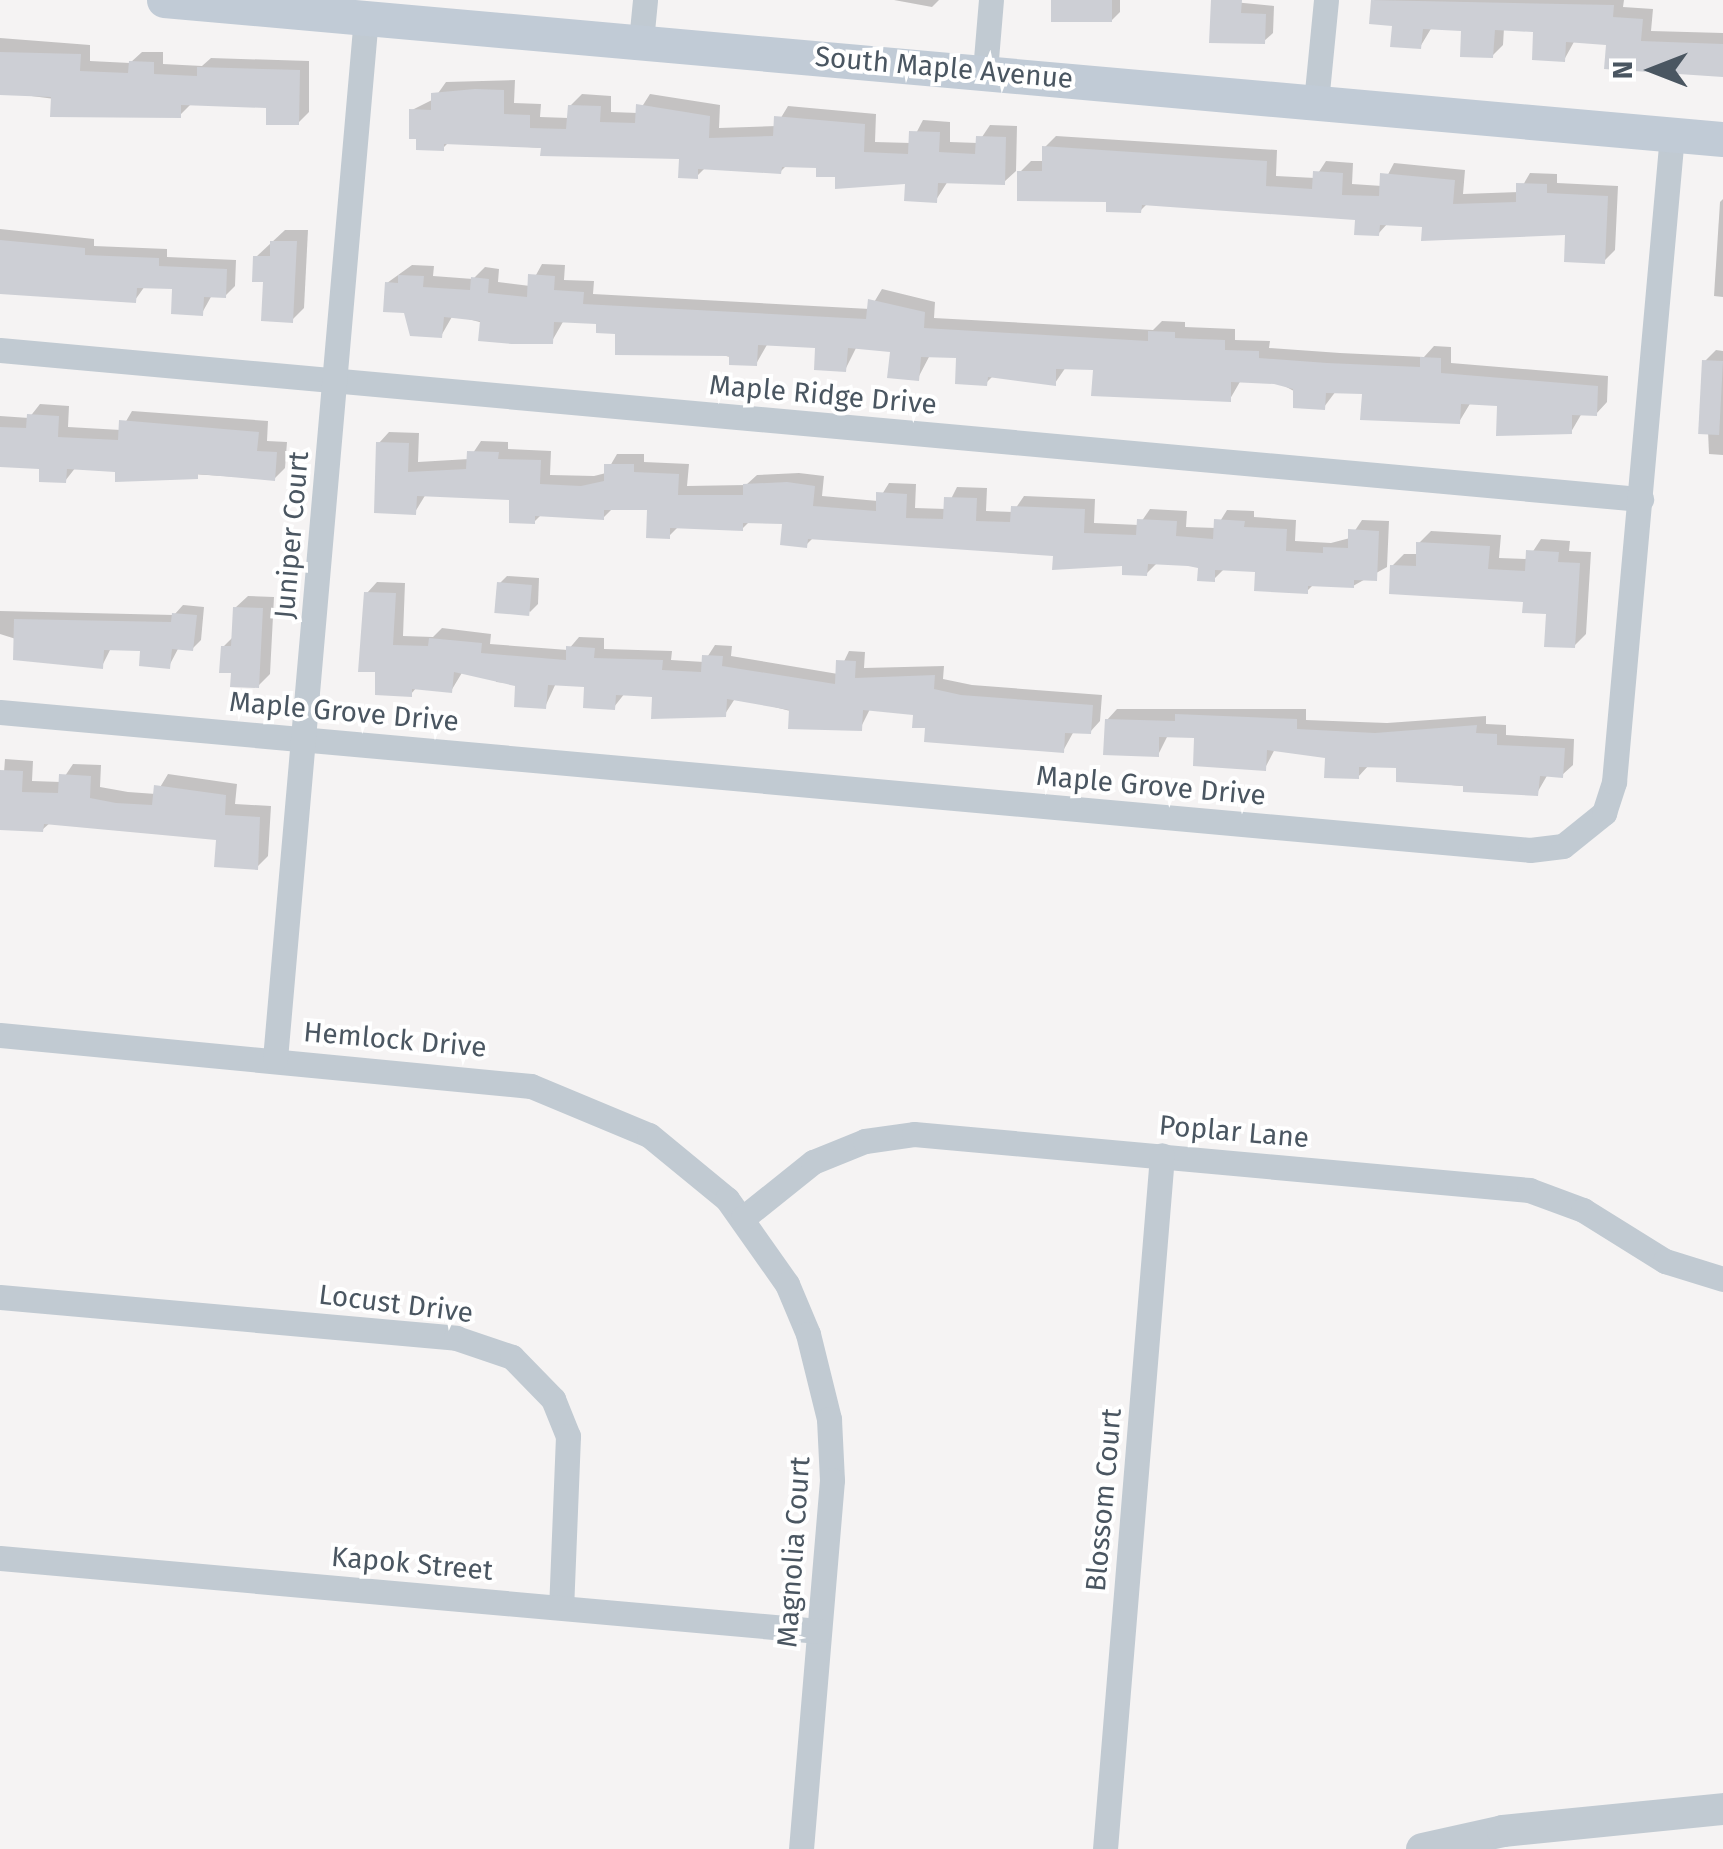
<!DOCTYPE html>
<html>
<head>
<meta charset="utf-8">
<style>
  body { margin:0 }
  #map { position:relative; width:1723px; height:1849px; overflow:hidden; background:#f5f3f3; font-family:"Fira Sans",sans-serif }
  div>[style] { position:absolute }
  .shadow>* { inset:0; background:#0003 }
  .building>* { inset:0; background:#cdcfd5; transform-origin:0 0 }
  .minor>* { height:25px; margin:-12.5px; padding:0 12.5px; transform-origin:12.5px; border-radius:12.5px; background:#c1cad2 }
  .tertiary>* { height:32px; margin:-16px; padding:0 16px; transform-origin:16px; border-radius:16px; background:#c1cad2 }
  .secondary>* { height:35px; margin:-17.5px; padding:0 17.5px; transform-origin:17.5px; border-radius:17.5px; background:#c1cbd6 }
  span { translate:-50% -50%; white-space:nowrap; text-align:center; line-height:1.15; -webkit-text-stroke:8px #fff; paint-order:stroke }
  .street-label { font-size:28px; color:#4a5661 }
  .north { position:absolute; left:1603px; top:20px; width:100px; height:100px; -webkit-text-stroke:8px #fff; paint-order:stroke; rotate:270deg; font-size:28px; font-weight:700; line-height:40px; text-align:center; color:#4a5661 }
  .north::after { content:''; display:block; margin:auto; width:35px; height:45px; background:#4a5661; clip-path:polygon(50% 0,100% 100%,50% 72%,0 100%) }
</style>
</head>
<body>
<div id="map">
  <div class="shadow">
    <div style="clip-path:polygon(894px 0,939px 0,932px 7px)"></div>
    <div style="clip-path:polygon(1053px 0,1120px 0,1120px 12px,1110px 22px)"></div>
    <div style="clip-path:polygon(1213px 0,1274px 6px,1273px 33px,1264px 41px)"></div>
    <div style="clip-path:polygon(1374px 0,1624px 0,1623px 7px,1653px 9px,1651px 31px,1723px 33px,1723px 75px,1609px 42px,1575px 40px,1564px 60px,1536px 30px,1504px 28px,1503px 45px,1492px 56px,1464px 29px,1432px 27px,1420px 47px,1394px 24px,1372px 22px)"></div>
    <div style="clip-path:polygon(0 38px,90px 45px,90px 61px,130px 63px,142px 52px,163px 52px,163px 64px,202px 66px,211px 58px,309px 61px,309px 112px,298px 123px,269px 106px,192px 103px,180px 115px,0 92px)"></div>
    <div style="clip-path:polygon(515px 80px,514px 103px,541px 104px,540px 117px,569px 118px,570px 106px,582px 94px,611px 96px,611px 112px,638px 113px,650px 94px,720px 105px,719px 128px,776px 126px,788px 106px,876px 114px,875px 142px,911px 143px,923px 120px,950px 122px,950px 142px,978px 143px,990px 125px,1017px 126px,1016px 171px,1004px 182px,948px 181px,936px 200px,907px 181px,838px 175px,819px 166px,788px 164px,780px 172px,706px 167px,697px 176px,681px 157px,449px 142px,443px 148px,412px 110px,434px 99px,446px 82px)"></div>
    <div style="clip-path:polygon(1056px 136px,1277px 150px,1276px 176px,1315px 178px,1326px 161px,1353px 163px,1352px 184px,1382px 186px,1394px 163px,1465px 170px,1463px 194px,1519px 192px,1530px 173px,1557px 174px,1557px 183px,1618px 186px,1615px 250px,1604px 261px,1568px 232px,1388px 223px,1378px 234px,1358px 218px,1148px 203px,1140px 211px,1020px 172px,1031px 161px,1045px 161px,1045px 147px)"></div>
    <div style="clip-path:polygon(1723px 199px,1723px 297px,1714px 296px,1720px 202px)"></div>
    <div style="clip-path:polygon(0 229px,94px 239px,94px 246px,167px 249px,167px 257px,236px 260px,235px 286px,225px 296px,212px 295px,202px 313px,175px 286px,145px 286px,135px 300px,0 292px)"></div>
    <div style="clip-path:polygon(285px 230px,308px 230px,304px 308px,292px 320px,256px 257px)"></div>
    <div style="clip-path:polygon(542px 264px,565px 265px,564px 280px,594px 281px,593px 294px,870px 309px,882px 289px,935px 302px,934px 318px,1153px 330px,1162px 321px,1185px 322px,1185px 327px,1235px 329px,1235px 340px,1270px 341px,1269px 348px,1340px 353px,1424px 357px,1434px 346px,1451px 347px,1451px 363px,1608px 376px,1607px 402px,1596px 414px,1582px 413px,1571px 432px,1499px 403px,1471px 402px,1459px 422px,1364px 392px,1336px 391px,1324px 407px,1275px 381px,1241px 380px,1230px 399px,1095px 368px,1066px 367px,1055px 383px,994px 375px,986px 383px,958px 356px,930px 355px,918px 378px,892px 350px,857px 346px,845px 370px,818px 345px,768px 343px,756px 364px,599px 322px,564px 320px,552px 341px,453px 315px,441px 336px,406px 311px,387px 283px,412px 265px,434px 266px,433px 276px,473px 279px,485px 267px,499px 269px,498px 282px,530px 286px)"></div>
    <div style="clip-path:polygon(1716px 350px,1723px 351px,1723px 455px,1709px 454px,1705px 361px)"></div>
    <div style="clip-path:polygon(40px 404px,69px 406px,68px 427px,121px 430px,132px 411px,268px 421px,267px 441px,287px 442px,285px 468px,274px 479px,76px 467px,65px 481px,42px 467px,0 464px,0 416px,29px 418px)"></div>
    <div style="clip-path:polygon(389px 432px,419px 433px,418px 462px,469px 459px,481px 441px,508px 442px,508px 449px,551px 451px,550px 475px,594px 476px,606px 473px,617px 454px,644px 454px,644px 462px,689px 464px,687px 486px,746px 485px,757px 475px,799px 473px,824px 476px,822px 496px,878px 501px,889px 483px,916px 484px,915px 508px,946px 509px,957px 487px,987px 488px,986px 511px,1013px 512px,1024px 496px,1095px 499px,1094px 523px,1139px 525px,1150px 509px,1187px 511px,1186px 527px,1216px 528px,1227px 510px,1254px 511px,1254px 517px,1296px 520px,1295px 541px,1331px 543px,1350px 538px,1362px 520px,1389px 521px,1387px 567px,1353px 586px,1314px 584px,1307px 591px,1258px 570px,1225px 568px,1214px 579px,1200px 565px,1158px 562px,1146px 574px,1125px 564px,1055px 553px,814px 537px,806px 545px,785px 522px,750px 521px,742px 529px,679px 526px,669px 536px,649px 508px,613px 508px,603px 518px,542px 514px,534px 522px,512px 498px,426px 494px,415px 512px,379px 443px)"></div>
    <div style="clip-path:polygon(1431px 531px,1501px 535px,1499px 558px,1528px 559px,1541px 539px,1570px 541px,1569px 551px,1591px 552px,1586px 634px,1574px 646px,1549px 612px,1525px 600px,1392px 566px,1404px 554px,1419px 554px,1419px 543px)"></div>
    <div style="clip-path:polygon(507px 576px,539px 578px,538px 604px,530px 612px,499px 584px)"></div>
    <div style="clip-path:polygon(377px 582px,405px 583px,403px 636px,433px 637px,442px 628px,491px 634px,490px 644px,568px 650px,579px 637px,604px 638px,604px 649px,672px 651px,671px 660px,704px 662px,715px 645px,732px 646px,731px 656px,838px 674px,849px 651px,865px 652px,864px 668px,944px 666px,943px 679px,972px 685px,1102px 695px,1100px 721px,1090px 732px,1074px 731px,1063px 751px,927px 726px,916px 713px,871px 707px,860px 729px,736px 697px,725px 714px,655px 695px,625px 693px,614px 707px,587px 684px,556px 683px,545px 707px,518px 684px,496px 682px,497px 674px,463px 671px,451px 691px,417px 687px,411px 694px,378px 670px,367px 593px)"></div>
    <div style="clip-path:polygon(248px 596px,274px 597px,270px 674px,258px 686px,234px 671px,223px 647px,234px 636px,235px 608px)"></div>
    <div style="clip-path:polygon(183px 605px,204px 607px,201px 640px,192px 649px,179px 647px,169px 666px,143px 649px,111px 648px,102px 666px,0 634px,0 611px,174px 615px)"></div>
    <div style="clip-path:polygon(1117px 709px,1306px 709px,1306px 720px,1387px 723px,1486px 716px,1486px 724px,1506px 725px,1506px 735px,1574px 739px,1573px 765px,1562px 775px,1548px 774px,1537px 793px,1398px 780px,1399px 766px,1369px 765px,1358px 777px,1328px 755px,1276px 747px,1265px 768px,1196px 736px,1168px 735px,1158px 755px,1107px 720px)"></div>
    <div style="clip-path:polygon(5px 759px,33px 761px,32px 781px,61px 782px,73px 764px,101px 765px,100px 787px,128px 792px,156px 794px,168px 774px,237px 784px,235px 804px,271px 806px,268px 856px,257px 867px,219px 838px,51px 822px,42px 830px,0 828px)"></div>
  </div>
  <div class="building">
    <div style="left:1051px;top:0;width:61px;height:22px"></div>
    <div style="clip-path:polygon(1211px 0,1242px 0,1241px 13px,1266px 14px,1265px 44px,1209px 43px)"></div>
    <div style="clip-path:polygon(1371px 0,1614px 5px,1613px 17px,1643px 19px,1641px 41px,1723px 44px,1723px 77px,1604px 69px,1606px 45px,1566px 42px,1565px 62px,1532px 60px,1533px 32px,1495px 30px,1493px 58px,1460px 57px,1461px 31px,1423px 29px,1421px 49px,1390px 47px,1392px 26px,1369px 24px)"></div>
    <div style="clip-path:polygon(0 52px,81px 54px,80px 71px,128px 73px,129px 61px,154px 62px,154px 74px,197px 76px,197px 67px,300px 70px,299px 125px,266px 125px,266px 108px,181px 105px,181px 118px,50px 117px,51px 97px,0 95px)"></div>
    <div style="clip-path:polygon(475px 89px,504px 90px,504px 114px,530px 115px,530px 128px,566px 129px,568px 105px,601px 106px,600px 122px,635px 123px,636px 104px,710px 116px,709px 138px,773px 136px,774px 116px,865px 124px,864px 152px,908px 154px,909px 131px,940px 132px,939px 152px,975px 154px,976px 136px,1006px 137px,1005px 185px,938px 183px,937px 203px,904px 201px,905px 184px,835px 189px,835px 177px,816px 177px,816px 168px,782px 167px,781px 174px,698px 169px,698px 179px,678px 178px,679px 159px,540px 156px,541px 148px,444px 144px,444px 151px,416px 150px,416px 139px,409px 139px,409px 109px,431px 110px,431px 93px)"></div>
    <div style="clip-path:polygon(1042px 146px,1267px 161px,1266px 186px,1312px 189px,1313px 171px,1343px 173px,1342px 195px,1379px 196px,1380px 173px,1455px 180px,1453px 204px,1516px 202px,1516px 183px,1547px 184px,1547px 193px,1608px 196px,1605px 264px,1564px 262px,1565px 235px,1421px 241px,1422px 227px,1380px 225px,1379px 236px,1354px 235px,1355px 220px,1142px 205px,1141px 213px,1106px 212px,1106px 202px,1017px 201px,1017px 171px,1042px 171px)"></div>
    <div style="clip-path:polygon(0 240px,85px 248px,85px 255px,159px 258px,159px 266px,227px 269px,226px 298px,204px 297px,203px 316px,171px 314px,172px 289px,137px 288px,136px 303px,0 294px)"></div>
    <div style="clip-path:polygon(270px 241px,297px 241px,293px 323px,261px 321px,263px 282px,252px 282px,253px 256px,270px 256px)"></div>
    <div style="clip-path:polygon(528px 274px,555px 276px,554px 290px,584px 292px,583px 304px,866px 319px,868px 299px,925px 312px,924px 328px,1148px 341px,1148px 331px,1175px 332px,1175px 338px,1225px 340px,1225px 350px,1259px 351px,1259px 358px,1327px 363px,1420px 367px,1420px 357px,1441px 358px,1441px 373px,1598px 386px,1597px 416px,1572px 415px,1572px 434px,1496px 436px,1497px 406px,1461px 404px,1460px 424px,1360px 420px,1362px 394px,1326px 393px,1325px 410px,1293px 408px,1293px 389px,1274px 384px,1231px 382px,1231px 402px,1091px 396px,1093px 370px,1056px 369px,1056px 386px,988px 377px,987px 386px,955px 384px,956px 358px,921px 357px,919px 381px,887px 378px,890px 352px,848px 348px,846px 372px,814px 370px,815px 348px,758px 345px,757px 366px,729px 365px,729px 356px,615px 355px,615px 334px,596px 333px,596px 324px,554px 322px,553px 344px,512px 344px,478px 341px,480px 321px,444px 317px,442px 338px,410px 336px,404px 313px,383px 312px,385px 282px,398px 283px,398px 275px,424px 276px,423px 287px,470px 290px,471px 277px,489px 279px,488px 293px,527px 297px)"></div>
    <div style="left:1702px;top:360px;width:21px;height:74px;rotate:3deg"></div>
    <div style="clip-path:polygon(27px 414px,59px 416px,58px 437px,118px 440px,119px 420px,259px 432px,257px 451px,277px 452px,275px 481px,198px 474px,198px 479px,115px 482px,115px 472px,67px 469px,66px 483px,39px 482px,39px 469px,0 467px,0 427px,26px 428px)"></div>
    <div style="clip-path:polygon(376px 442px,409px 443px,408px 472px,466px 469px,467px 451px,499px 452px,498px 459px,541px 460px,540px 484px,581px 486px,604px 481px,604px 464px,634px 464px,634px 472px,679px 474px,678px 495px,743px 495px,743px 484px,787px 482px,815px 486px,813px 506px,876px 511px,876px 492px,907px 494px,906px 518px,943px 519px,944px 497px,977px 498px,976px 521px,1010px 522px,1011px 506px,1085px 509px,1084px 533px,1136px 535px,1137px 519px,1177px 521px,1176px 536px,1213px 539px,1214px 519px,1245px 521px,1244px 527px,1287px 529px,1286px 551px,1323px 553px,1323px 547px,1348px 548px,1348px 529px,1379px 531px,1377px 581px,1354px 580px,1354px 588px,1308px 586px,1308px 594px,1254px 591px,1255px 572px,1215px 570px,1215px 582px,1197px 581px,1198px 568px,1188px 566px,1148px 564px,1147px 576px,1122px 575px,1122px 566px,1052px 570px,1053px 556px,808px 539px,807px 548px,780px 545px,782px 524px,743px 523px,743px 531px,670px 528px,670px 539px,646px 538px,647px 510px,604px 510px,604px 520px,535px 516px,535px 524px,509px 523px,509px 500px,417px 496px,416px 515px,374px 513px)"></div>
    <div style="clip-path:polygon(1416px 542px,1490px 546px,1488px 569px,1525px 571px,1526px 550px,1559px 552px,1558px 562px,1580px 563px,1575px 648px,1544px 647px,1546px 614px,1522px 613px,1523px 602px,1389px 594px,1390px 565px,1416px 566px)"></div>
    <div style="left:497px;top:582px;width:35px;height:31px;rotate:5deg"></div>
    <div style="clip-path:polygon(364px 592px,396px 593px,393px 645px,428px 646px,429px 638px,482px 643px,481px 653px,566px 660px,566px 646px,595px 648px,594px 658px,663px 660px,662px 670px,701px 672px,702px 655px,723px 656px,722px 666px,835px 684px,836px 660px,856px 661px,855px 678px,935px 675px,934px 689px,961px 695px,1093px 705px,1091px 734px,1065px 733px,1064px 753px,924px 742px,925px 728px,912px 728px,913px 715px,863px 710px,862px 731px,788px 729px,789px 710px,727px 699px,726px 717px,651px 719px,652px 697px,616px 695px,615px 710px,583px 708px,584px 687px,548px 685px,546px 709px,514px 707px,515px 686px,454px 672px,452px 693px,412px 689px,412px 697px,375px 695px,375px 672px,358px 672px)"></div>
    <div style="clip-path:polygon(233px 607px,263px 608px,259px 688px,230px 687px,231px 673px,219px 673px,221px 646px,231px 646px)"></div>
    <div style="clip-path:polygon(172px 613px,197px 615px,193px 651px,172px 649px,170px 669px,139px 666px,140px 651px,104px 650px,103px 669px,13px 660px,14px 619px,171px 622px)"></div>
    <div style="clip-path:polygon(1175px 714px,1297px 719px,1297px 729px,1375px 733px,1477px 725px,1476px 733px,1497px 734px,1497px 745px,1565px 748px,1563px 778px,1540px 776px,1538px 796px,1463px 792px,1463px 786px,1396px 782px,1396px 768px,1359px 767px,1359px 779px,1324px 778px,1325px 758px,1267px 750px,1266px 771px,1193px 766px,1194px 738px,1159px 737px,1159px 757px,1103px 755px,1105px 719px,1175px 721px)"></div>
    <div style="clip-path:polygon(0 770px,23px 771px,22px 792px,58px 793px,59px 774px,91px 776px,90px 798px,116px 803px,152px 805px,154px 785px,226px 795px,225px 815px,260px 817px,258px 870px,214px 867px,216px 840px,44px 824px,43px 832px,0 830px)"></div>
  </div>
  <div class="minor">
    <div style="left:641px;top:41px;width:41px;rotate:-84.4deg"></div>
    <div style="left:985px;top:71px;width:71px;rotate:-85.2deg"></div>
    <div style="left:1316px;top:102px;width:102px;rotate:-84.4deg"></div>
    <div style="left:0;top:350px;width:1648px;rotate:5.19deg"></div>
    <div style="left:0;top:712px;width:1536px;rotate:5.15deg"></div>
    <div style="left:1530px;top:850px;width:33px;rotate:-7deg"></div>
    <div style="left:1563px;top:846px;width:53px;rotate:-38.8deg"></div>
    <div style="left:1604px;top:813px;width:33px;rotate:-72deg"></div>
    <div style="left:1614px;top:782px;width:650px;rotate:-84.88deg"></div>
    <div style="left:0;top:1035px;width:533px;rotate:5.49deg"></div>
    <div style="left:531px;top:1086px;width:128px;rotate:22.6deg"></div>
    <div style="left:649px;top:1135px;width:101px;rotate:39.4deg"></div>
    <div style="left:727px;top:1199px;width:104px;rotate:54.8deg"></div>
    <div style="left:787px;top:1284px;width:54px;rotate:67.2deg"></div>
    <div style="left:808px;top:1334px;width:88px;rotate:76.1deg"></div>
    <div style="left:829px;top:1419px;width:61px;rotate:87.2deg"></div>
    <div style="left:832px;top:1480px;width:370px;rotate:94.8deg"></div>
    <div style="left:275px;top:1059px;width:1047px;rotate:-85.01deg"></div>
    <div style="left:743px;top:1218px;width:90px;rotate:-38.7deg"></div>
    <div style="left:813px;top:1162px;width:56px;rotate:-22deg"></div>
    <div style="left:865px;top:1141px;width:49px;rotate:-8.1deg"></div>
    <div style="left:914px;top:1134px;width:618px;rotate:5.2deg"></div>
    <div style="left:1529px;top:1190px;width:58px;rotate:20.3deg"></div>
    <div style="left:1583px;top:1210px;width:97px;rotate:31.9deg"></div>
    <div style="left:1665px;top:1261px;width:61px;rotate:17.2deg"></div>
    <div style="left:0;top:1297px;width:458px;rotate:5.1deg"></div>
    <div style="left:456px;top:1338px;width:59px;rotate:18.7deg"></div>
    <div style="left:512px;top:1357px;width:59px;rotate:45.7deg"></div>
    <div style="left:553px;top:1399px;width:40px;rotate:68deg"></div>
    <div style="left:568px;top:1436px;width:171px;rotate:92.3deg"></div>
    <div style="left:0;top:1558px;width:822px;rotate:5.09deg"></div>
    <div style="left:1105px;top:1849px;width:696px;rotate:-85.3deg"></div>
  </div>
  <div class="tertiary">
    <div style="left:1422px;top:1849px;width:83px;rotate:-12.5deg"></div>
    <div style="left:1503px;top:1831px;width:221px;rotate:-5.7deg"></div>
  </div>
  <div class="secondary">
    <div style="left:164px;top:0;width:1565px;rotate:5.1deg"></div>
  </div>
  <div class="street-label">
    <span style="left:944px;top:68px;rotate:5deg">South Maple Avenue</span>
    <span style="left:823px;top:395px;rotate:5deg">Maple Ridge Drive</span>
    <span style="left:292px;top:535px;rotate:-85deg">Juniper Court</span>
    <span style="left:344px;top:712px;rotate:5deg">Maple Grove Drive</span>
    <span style="left:1151px;top:786px;rotate:5deg">Maple Grove Drive</span>
    <span style="left:395px;top:1040px;rotate:5deg">Hemlock Drive</span>
    <span style="left:1234px;top:1132px;rotate:5deg">Poplar Lane</span>
    <span style="left:396px;top:1304px;rotate:7deg">Locust Drive</span>
    <span style="left:1104px;top:1500px;rotate:-85deg">Blossom Court</span>
    <span style="left:794px;top:1552px;rotate:-86deg">Magnolia Court</span>
    <span style="left:412px;top:1564px;rotate:5deg">Kapok Street</span>
  </div>
  <div class="north">N</div>
</div>
</body>
</html>
